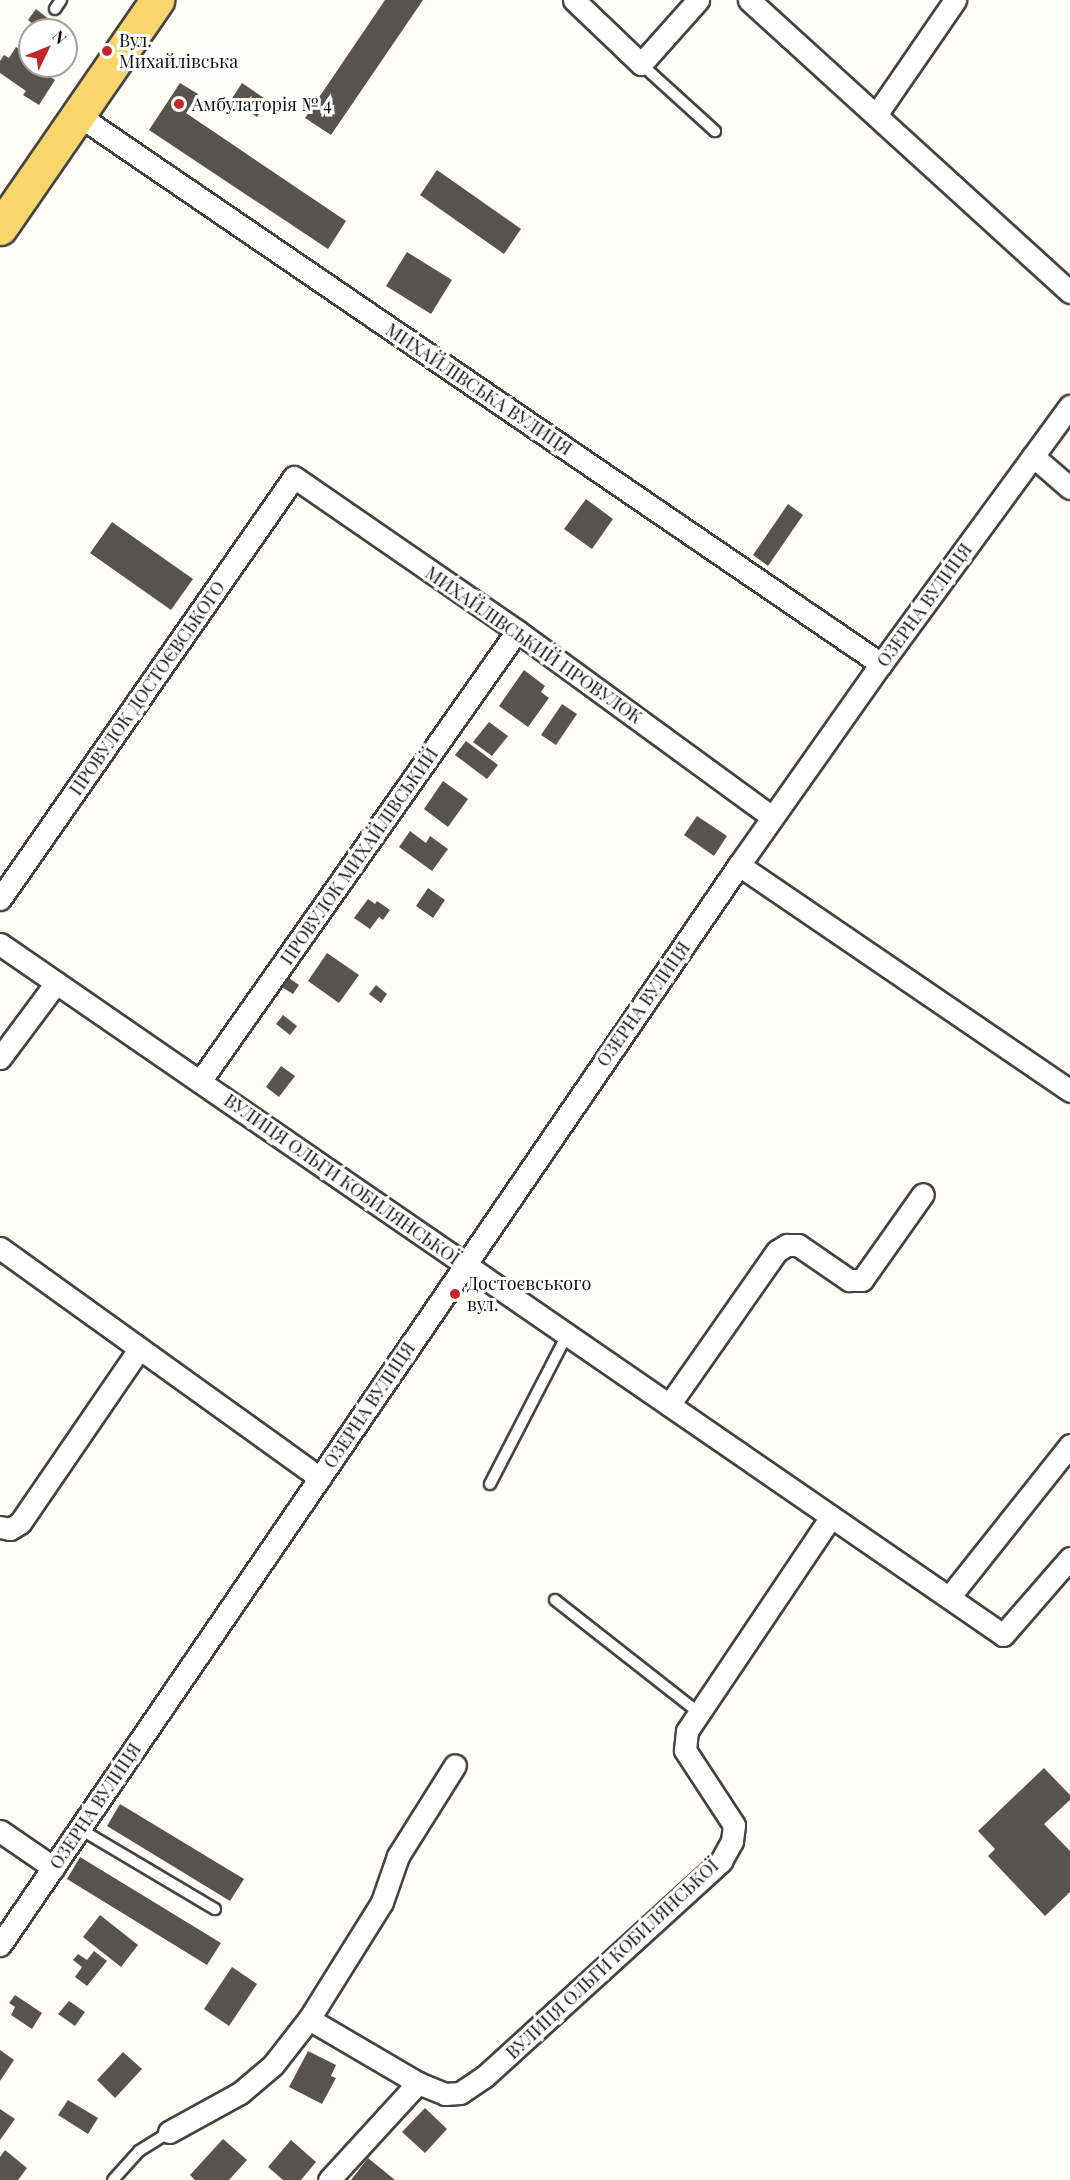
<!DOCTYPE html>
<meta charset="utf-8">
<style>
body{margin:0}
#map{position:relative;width:1070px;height:2180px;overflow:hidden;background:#fffdf5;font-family:"Playfair Display",serif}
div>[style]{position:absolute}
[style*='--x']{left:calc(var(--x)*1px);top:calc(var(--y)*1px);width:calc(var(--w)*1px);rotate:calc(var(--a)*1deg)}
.building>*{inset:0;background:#5a524d}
.roads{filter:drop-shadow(2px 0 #444) drop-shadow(-2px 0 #444) drop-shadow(0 2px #444) drop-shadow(0 -2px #444)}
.lane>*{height:10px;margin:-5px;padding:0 5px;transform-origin:5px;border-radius:5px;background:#fff}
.street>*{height:21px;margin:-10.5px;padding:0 10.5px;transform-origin:10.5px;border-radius:10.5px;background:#fff}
.primary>*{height:33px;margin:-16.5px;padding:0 16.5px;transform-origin:16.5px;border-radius:16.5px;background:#f9d66b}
.dots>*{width:16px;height:16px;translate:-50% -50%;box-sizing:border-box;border:3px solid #fff;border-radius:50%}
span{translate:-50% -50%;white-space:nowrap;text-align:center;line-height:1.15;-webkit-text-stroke:6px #fff;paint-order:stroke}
.poi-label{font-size:18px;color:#111}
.left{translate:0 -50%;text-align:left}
.street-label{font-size:18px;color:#111}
.north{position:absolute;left:18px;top:18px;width:60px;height:60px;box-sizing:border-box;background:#fff;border:2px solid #a0a0a0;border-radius:50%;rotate:47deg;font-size:16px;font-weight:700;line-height:24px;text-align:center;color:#111}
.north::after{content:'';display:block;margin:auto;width:21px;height:27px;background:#c4262e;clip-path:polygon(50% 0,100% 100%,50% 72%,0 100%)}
</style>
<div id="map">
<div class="building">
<i style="clip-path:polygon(385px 0,423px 0,331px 135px,305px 118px)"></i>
<i style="clip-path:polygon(36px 9px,59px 27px,57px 30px,40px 30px,28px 20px)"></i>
<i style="clip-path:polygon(66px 34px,77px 42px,70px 51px,66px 48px)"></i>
<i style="clip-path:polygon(16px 47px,29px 55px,26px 60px,30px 66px,35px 66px,55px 80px,39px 105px,23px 95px,26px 91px,0 73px,0 61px,4px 55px,9px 58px)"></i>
<i style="clip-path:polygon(180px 83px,198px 94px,186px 113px,346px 221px,328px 249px,149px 130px)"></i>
<i style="clip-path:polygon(242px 83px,267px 100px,257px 117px,231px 100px)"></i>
<i style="clip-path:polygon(437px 170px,521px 229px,504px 254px,420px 195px)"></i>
<i style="clip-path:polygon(407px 252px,452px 280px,431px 314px,386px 286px)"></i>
<i style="clip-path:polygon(586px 499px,613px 519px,592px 549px,564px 529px)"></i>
<i style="clip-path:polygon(788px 504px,803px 515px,768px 566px,753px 555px)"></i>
<i style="clip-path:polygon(112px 522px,193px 579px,171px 610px,90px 553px)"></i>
<i style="clip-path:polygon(524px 670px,545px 686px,541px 692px,549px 698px,528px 727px,499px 706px)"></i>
<i style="clip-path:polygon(562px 704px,577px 714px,556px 745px,541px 735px)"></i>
<i style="clip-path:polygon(489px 722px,508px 736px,492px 756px,473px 742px)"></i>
<i style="clip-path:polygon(466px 741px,498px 765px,487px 779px,455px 755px)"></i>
<i style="clip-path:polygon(443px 781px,468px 799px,448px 827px,424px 809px)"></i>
<i style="clip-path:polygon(697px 816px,727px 836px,714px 856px,684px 835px)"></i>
<i style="clip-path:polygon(410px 831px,426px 843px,430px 836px,448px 849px,432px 871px,399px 847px)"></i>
<i style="clip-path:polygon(428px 888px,445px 900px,433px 918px,416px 906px)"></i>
<i style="clip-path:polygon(368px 899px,375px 904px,377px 901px,390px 910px,383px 920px,379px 917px,370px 929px,354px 918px)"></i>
<i style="clip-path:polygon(327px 953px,359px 975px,339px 1003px,308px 981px)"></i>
<i style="clip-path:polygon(286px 976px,299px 985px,293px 994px,280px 986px)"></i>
<i style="clip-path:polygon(376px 985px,387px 994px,381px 1003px,369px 994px)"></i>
<i style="clip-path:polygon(283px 1015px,297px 1026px,290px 1035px,276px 1024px)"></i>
<i style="clip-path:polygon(281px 1066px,295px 1076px,279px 1097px,266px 1087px)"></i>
<i style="clip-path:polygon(1044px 1768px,1070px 1795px,1070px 1800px,1044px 1824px,1070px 1851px,1070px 1892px,1045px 1916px,988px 1856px,995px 1849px,978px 1831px)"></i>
<i style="clip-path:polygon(120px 1804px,244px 1879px,230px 1901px,107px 1826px)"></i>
<i style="clip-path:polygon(80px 1857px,221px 1943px,207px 1965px,67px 1879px)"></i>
<i style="clip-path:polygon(100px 1915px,138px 1945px,121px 1967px,83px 1937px)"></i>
<i style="clip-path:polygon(94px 1951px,107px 1961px,87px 1986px,75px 1977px,82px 1967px,73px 1960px,78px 1954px,87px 1960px)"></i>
<i style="clip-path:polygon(232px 1967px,257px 1984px,229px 2026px,204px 2009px)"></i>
<i style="clip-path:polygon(15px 1995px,42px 2013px,32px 2029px,11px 2015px,15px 2007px,9px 2003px)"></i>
<i style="clip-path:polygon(69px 2001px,85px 2012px,75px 2026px,58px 2014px)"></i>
<i style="clip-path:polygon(0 2050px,14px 2060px,0 2081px)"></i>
<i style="clip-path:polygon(308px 2051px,336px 2065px,331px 2076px,336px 2078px,322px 2104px,289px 2087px)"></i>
<i style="clip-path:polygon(123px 2052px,142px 2069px,115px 2098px,97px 2080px)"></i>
<i style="clip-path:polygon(68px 2100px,98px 2118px,88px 2134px,58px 2115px)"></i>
<i style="clip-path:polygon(425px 2108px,447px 2129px,425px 2153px,402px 2132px)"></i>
<i style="clip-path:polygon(0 2109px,15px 2119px,0 2140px)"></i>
<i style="clip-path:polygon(223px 2139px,247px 2160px,229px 2180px,195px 2180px,190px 2175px)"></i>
<i style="clip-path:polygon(291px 2140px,316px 2162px,301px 2180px,283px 2180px,268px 2167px)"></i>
<i style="clip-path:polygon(5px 2150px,27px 2168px,18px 2180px,0 2180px,0 2157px)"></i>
<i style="clip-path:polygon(368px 2158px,395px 2180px,351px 2180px)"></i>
</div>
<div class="roads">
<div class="lane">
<i style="--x:55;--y:9;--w:11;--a:-56"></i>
<i style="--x:641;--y:64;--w:100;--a:42.2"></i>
<i style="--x:490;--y:1484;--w:168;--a:-62.7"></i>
<i style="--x:555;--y:1600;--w:182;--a:38.1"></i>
<i style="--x:80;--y:1829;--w:157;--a:30.7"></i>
<i style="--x:113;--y:2180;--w:39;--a:-48"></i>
<i style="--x:139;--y:2151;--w:36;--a:-32"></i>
</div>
<div class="street">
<i style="--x:574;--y:0;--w:93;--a:43.7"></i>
<i style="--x:641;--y:64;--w:86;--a:-48.3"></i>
<i style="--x:749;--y:0;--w:434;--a:42.3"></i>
<i style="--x:78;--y:115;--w:973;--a:34.36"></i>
<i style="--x:876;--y:115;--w:140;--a:-55.5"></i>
<i style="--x:1033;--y:456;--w:49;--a:40.9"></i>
<i style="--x:739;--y:865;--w:401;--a:34.3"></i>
<i style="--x:0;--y:899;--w:514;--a:-55.14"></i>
<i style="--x:294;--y:477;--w:271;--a:34.6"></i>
<i style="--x:517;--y:631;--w:316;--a:36.1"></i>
<i style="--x:0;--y:944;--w:1218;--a:34.56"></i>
<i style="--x:1003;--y:1635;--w:102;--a:-49"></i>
<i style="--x:0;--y:1058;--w:94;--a:-53.3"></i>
<i style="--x:201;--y:1080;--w:549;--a:-54.86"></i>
<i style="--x:0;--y:1248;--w:394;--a:35.7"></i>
<i style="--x:669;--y:1405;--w:188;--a:-55"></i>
<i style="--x:777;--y:1251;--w:12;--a:-31"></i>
<i style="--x:787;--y:1245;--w:11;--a:0"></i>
<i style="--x:798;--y:1245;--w:62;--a:34.5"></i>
<i style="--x:849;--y:1280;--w:13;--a:0"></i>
<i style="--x:862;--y:1280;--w:105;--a:-54.7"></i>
<i style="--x:0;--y:1527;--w:10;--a:11"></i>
<i style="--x:10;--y:1529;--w:12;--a:-31"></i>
<i style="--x:20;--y:1523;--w:211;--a:-55.6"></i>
<i style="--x:950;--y:1596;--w:193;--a:-51.5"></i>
<i style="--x:0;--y:1831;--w:65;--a:34.4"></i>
<i style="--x:0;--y:1945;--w:1309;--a:-55.62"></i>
<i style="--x:739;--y:865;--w:246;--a:-54.8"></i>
<i style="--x:881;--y:664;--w:320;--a:-53.8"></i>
<i style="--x:309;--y:2019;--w:126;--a:30.4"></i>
<i style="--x:418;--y:2083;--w:29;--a:22"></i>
<i style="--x:445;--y:2094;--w:15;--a:-4"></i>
<i style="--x:460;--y:2093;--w:29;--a:-34"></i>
<i style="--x:484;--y:2077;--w:321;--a:-42.3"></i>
<i style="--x:721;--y:1861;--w:23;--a:-61"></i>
<i style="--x:732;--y:1841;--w:16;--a:-83"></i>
<i style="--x:734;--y:1825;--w:90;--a:-123.2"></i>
<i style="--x:685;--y:1750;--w:19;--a:-84"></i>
<i style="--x:687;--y:1731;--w:258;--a:-56.1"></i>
<i style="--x:169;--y:2132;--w:81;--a:-28.8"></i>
<i style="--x:240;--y:2093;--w:43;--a:-40.3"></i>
<i style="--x:273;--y:2065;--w:58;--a:-52"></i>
<i style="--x:309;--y:2019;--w:138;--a:-58"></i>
<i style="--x:382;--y:1902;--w:49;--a:-70.8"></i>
<i style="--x:398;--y:1856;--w:107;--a:-57.9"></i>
<i style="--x:329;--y:2180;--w:132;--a:-47.5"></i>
</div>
<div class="primary">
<i style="--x:0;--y:228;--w:277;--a:-55.4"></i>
</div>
</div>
<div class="dots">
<i style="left:107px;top:51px;background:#c4262e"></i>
<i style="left:179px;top:104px;background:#c4262e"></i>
<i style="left:455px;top:1294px;background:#c4262e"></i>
</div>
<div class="poi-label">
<span class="left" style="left:119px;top:51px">Вул.<br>Михайлівська</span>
<span class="left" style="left:192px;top:104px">Амбулаторія № 4</span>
<span class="left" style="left:467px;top:1294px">Достоєвського<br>вул.</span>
</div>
<div class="street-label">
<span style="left:479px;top:389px;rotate:34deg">МИХАЙЛІВСЬКА ВУЛИЦЯ</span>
<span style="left:924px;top:605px;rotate:-54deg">ОЗЕРНА ВУЛИЦЯ</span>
<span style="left:534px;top:645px;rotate:35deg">МИХАЙЛІВСЬКИЙ ПРОВУЛОК</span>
<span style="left:147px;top:688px;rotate:-55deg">ПРОВУЛОК ДОСТОЄВСЬКОГО</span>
<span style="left:359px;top:856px;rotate:-55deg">ПРОВУЛОК МИХАЙЛІВСЬКИЙ</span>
<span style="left:643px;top:1004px;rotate:-55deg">ОЗЕРНА ВУЛИЦЯ</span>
<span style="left:342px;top:1179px;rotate:35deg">ВУЛИЦЯ ОЛЬГИ КОБИЛЯНСЬКОЇ</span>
<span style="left:369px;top:1405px;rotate:-56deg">ОЗЕРНА ВУЛИЦЯ</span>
<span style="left:95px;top:1806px;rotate:-56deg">ОЗЕРНА ВУЛИЦЯ</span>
<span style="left:612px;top:1959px;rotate:-43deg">ВУЛИЦЯ ОЛЬГИ КОБИЛЯНСЬКОЇ</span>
</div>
<div class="north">N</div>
</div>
